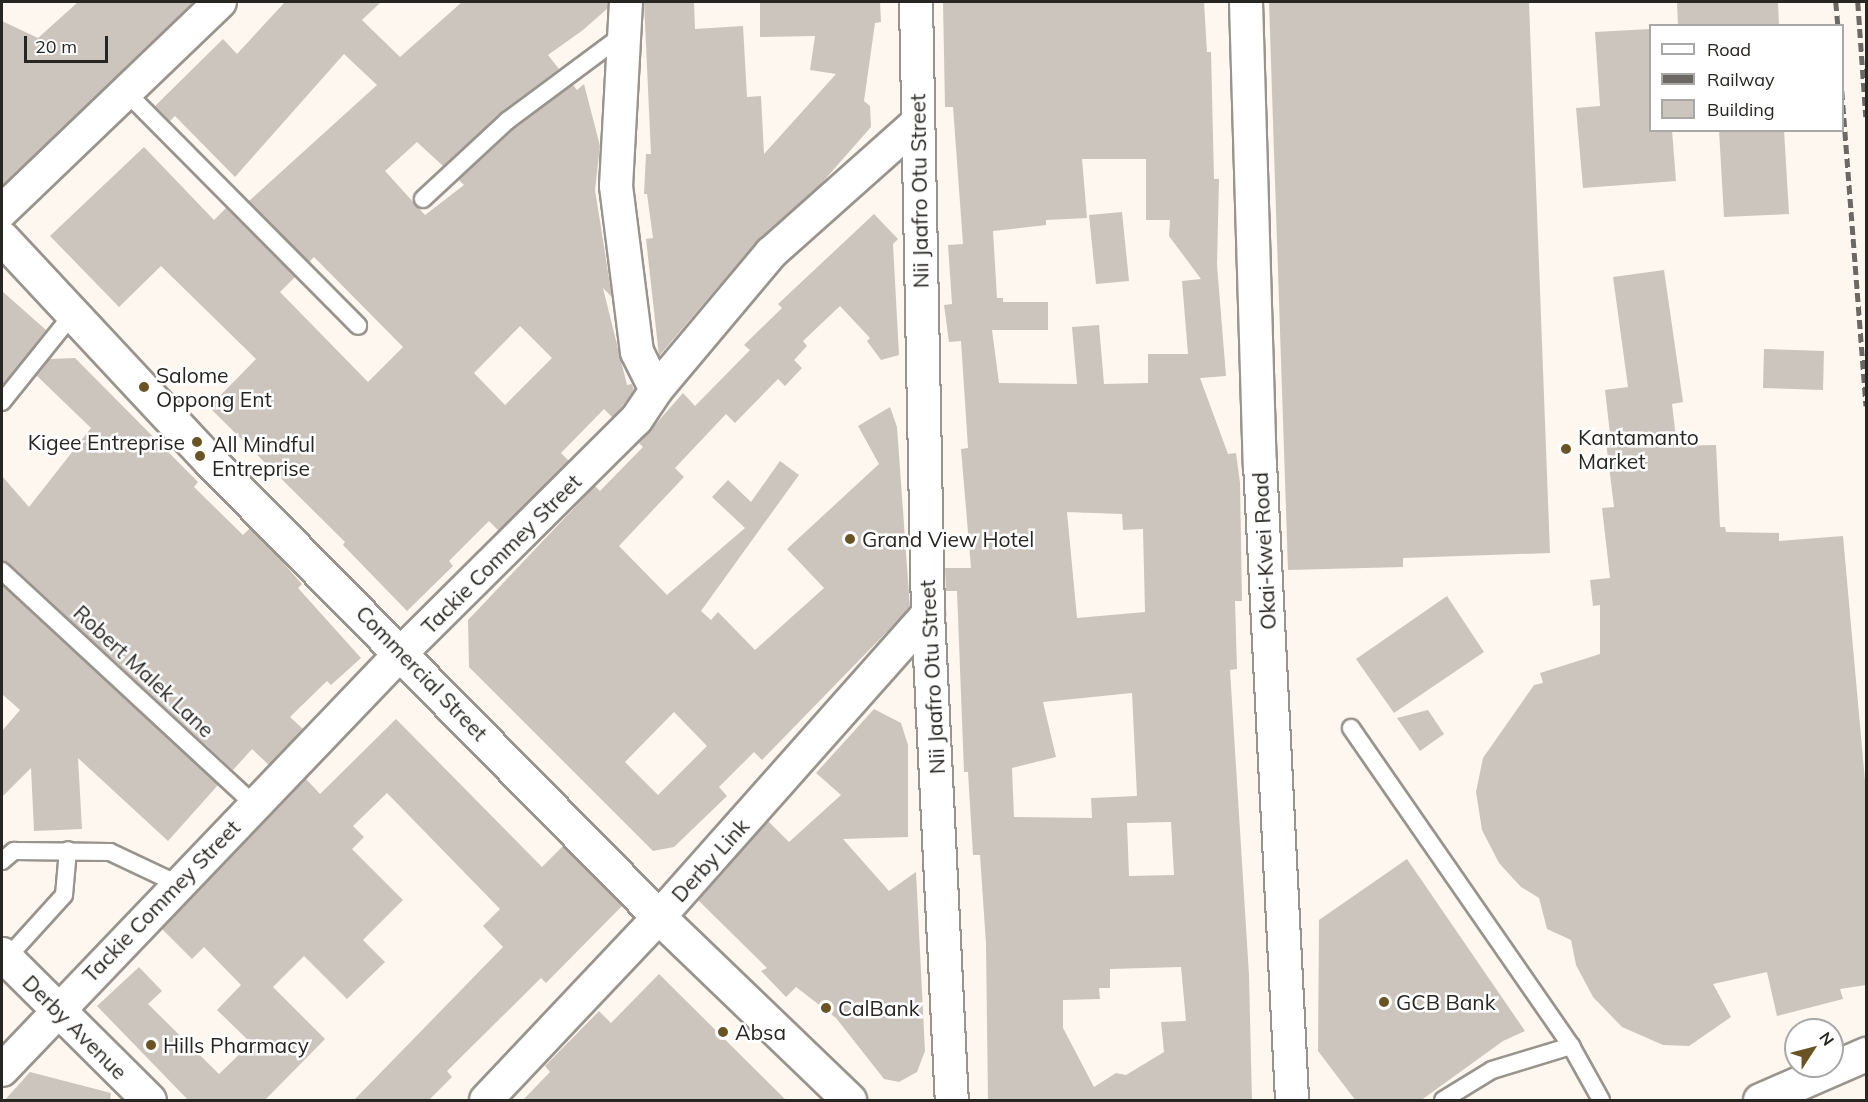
<!DOCTYPE html>
<style>
body{margin:0}
#map{position:relative;width:1868px;height:1102px;overflow:hidden;background:#fdf7ef;font-family:Mulish,sans-serif}
div>[style]{position:absolute}
[style*='--x']{left:calc(var(--x)*1px);top:calc(var(--y)*1px);width:calc(var(--w)*1px);rotate:calc(var(--a)*1deg)}
.building>*{inset:0;background:#ccc5be}
.roads{filter:drop-shadow(2px 0 #99948d) drop-shadow(-2px 0 #99948d) drop-shadow(0 2px #99948d) drop-shadow(0 -2px #99948d)}
.lane>*{height:16px;margin:-8px;padding:0 8px;transform-origin:8px;border-radius:8px;background:#fff}
.street>*{height:32px;margin:-16px;padding:0 16px;transform-origin:16px;border-radius:16px;background:#fff}
.secondary>*{height:33px;margin:-16.5px;padding:0 16.5px;transform-origin:16.5px;border-radius:16.5px;background:#fff}
.rail>*{height:4.5px;margin-top:-2.25px;transform-origin:0;background:repeating-linear-gradient(90deg,#6c6964 0 9px,transparent 0 13.5px)}
.dots>*{width:16px;height:16px;translate:-50% -50%;box-sizing:border-box;border:3px solid #fff;border-radius:50%}
span{translate:-50% -50%;white-space:nowrap;text-align:center;line-height:1.15;-webkit-text-stroke:5px #fff;paint-order:stroke}
.street-label{font-size:21px;color:#282623}
.poi-label{font-size:21px;color:#282623}
.left{translate:0 -50%;text-align:left}
.right{translate:-100% -50%;text-align:right}
.frame{position:absolute;inset:0;border:3px solid #282623;pointer-events:none}
.legend{position:absolute;left:1649px;top:24px;width:195px;height:108px;box-sizing:border-box;background:#fff;border:2px solid #a9a8a7;margin:0;padding:8px 10px;list-style:none;font-size:18px;color:#282623}
.legend li{display:flex;align-items:center;gap:12px;height:30px}
.legend b{width:30px;border:2px solid #a9a8a7}
.north{position:absolute;left:1784px;top:1018px;width:60px;height:60px;box-sizing:border-box;background:#fff;border:2px solid #a9a8a7;border-radius:50%;rotate:54deg;font-size:16px;font-weight:700;line-height:24px;text-align:center;color:#282623}
.north::after{content:'';display:block;margin:auto;width:21px;height:27px;background:#6b5424;clip-path:polygon(50% 0,100% 100%,50% 72%,0 100%)}
.scale{position:absolute;left:24px;top:36px;width:84px;height:27px;box-sizing:border-box;border:3px solid #282623;border-top:0;padding-left:8px;font-size:18px;line-height:21px;white-space:nowrap;color:#282623;-webkit-text-stroke:4px #fff;paint-order:stroke}
</style>
<div id="map">
<div class="building">
<i style="clip-path:polygon(78px 2px,195px 2px,2px 187px,2px 21px,38px 38px)"></i>
<i style="clip-path:polygon(evenodd,285px 2px,381px 2px,362px 20px,400px 57px,462px 2px,608px 2px,608px 8px,583px 30px,548px 55px,559px 69px,500px 113px,443px 166px,417px 142px,385px 171px,425px 215px,464px 185px,459px 180px,514px 129px,573px 85px,577px 90px,584px 84px,600px 146px,595px 190px,612px 297px,603px 288px,627px 385px,632px 384px,634px 391px,613px 418px,604px 409px,561px 453px,569px 461px,499px 531px,489px 521px,449px 561px,453px 566px,407px 611px,343px 545px,345px 542px,209px 407px,256px 359px,161px 266px,119px 307px,50px 236px,144px 147px,214px 220px,226px 208px,295px 277px,280px 292px,368px 382px,403px 347px,314px 257px,309px 262px,249px 201px,377px 85px,344px 54px,235px 177px,175px 116px,170px 121px,155px 106px,223px 39px,237px 54px,285px 2px,520px 326px,552px 358px,505px 405px,474px 373px,520px 326px)"></i>
<i style="clip-path:polygon(644px 2px,694px 2px,695px 29px,743px 26px,747px 97px,761px 96px,764px 154px,836px 74px,810px 70px,815px 36px,760px 37px,760px 2px,880px 2px,881px 22px,875px 23px,864px 101px,870px 106px,871px 127px,820px 185px,757px 241px,659px 356px,646px 239px,653px 238px,647px 194px,644px 194px,646px 154px,651px 154px)"></i>
<i style="clip-path:polygon(evenodd,943px 2px,1204px 2px,1207px 52px,1211px 52px,1214px 179px,1219px 179px,1217px 265px,1226px 376px,1200px 378px,1228px 454px,1236px 453px,1240px 483px,1242px 601px,1235px 601px,1237px 669px,1230px 670px,1249px 975px,1252px 1101px,988px 1101px,986px 944px,980px 855px,973px 855px,968px 772px,964px 772px,957px 591px,946px 591px,945px 568px,971px 568px,961px 449px,968px 448px,961px 341px,949px 342px,944px 305px,952px 304px,948px 245px,963px 244px,953px 107px,945px 107px,943px 2px,1082px 159px,1146px 159px,1146px 220px,1170px 220px,1169px 236px,1201px 279px,1182px 281px,1188px 354px,1148px 354px,1148px 383px,1104px 384px,1099px 325px,1072px 327px,1077px 384px,999px 383px,992px 330px,1048px 330px,1048px 302px,1003px 302px,1003px 298px,997px 298px,993px 231px,1046px 225px,1046px 220px,1087px 218px,1082px 159px,943px 2px,1067px 512px,1122px 514px,1123px 530px,1143px 529px,1145px 612px,1077px 618px,1067px 512px,943px 2px,1132px 693px,1137px 796px,1091px 798px,1092px 818px,1014px 817px,1012px 768px,1056px 757px,1043px 702px,1132px 693px,943px 2px,1171px 822px,1174px 875px,1129px 876px,1127px 823px,1171px 822px,943px 2px,1181px 967px,1186px 1021px,1161px 1022px,1164px 1052px,1126px 1075px,1116px 1073px,1094px 1087px,1063px 1028px,1063px 1000px,1100px 999px,1099px 988px,1110px 988px,1110px 969px,1181px 967px)"></i>
<i style="clip-path:polygon(1269px 2px,1529px 2px,1550px 553px,1403px 558px,1403px 567px,1288px 570px)"></i>
<i style="clip-path:polygon(1677px 2px,1778px 2px,1779px 26px,1678px 26px)"></i>
<i style="clip-path:polygon(1650px 29px,1650px 130px,1672px 130px,1676px 181px,1583px 188px,1576px 108px,1600px 106px,1595px 32px)"></i>
<i style="clip-path:polygon(1719px 130px,1784px 130px,1789px 214px,1724px 217px)"></i>
<i style="clip-path:polygon(1122px 212px,1129px 281px,1096px 284px,1089px 215px)"></i>
<i style="clip-path:polygon(evenodd,874px 214px,898px 239px,893px 244px,899px 355px,881px 360px,867px 341px,870px 338px,840px 306px,803px 341px,807px 346px,794px 360px,802px 368px,785px 386px,778px 379px,735px 423px,726px 414px,675px 468px,684px 477px,619px 546px,667px 595px,745px 528px,712px 497px,728px 480px,751px 502px,780px 461px,799px 475px,701px 611px,711px 620px,718px 612px,755px 650px,824px 588px,787px 549px,879px 464px,858px 426px,890px 407px,897px 427px,910px 608px,762px 760px,754px 752px,719px 787px,727px 796px,674px 847px,653px 851px,469px 667px,468px 620px,595px 486px,600px 491px,643px 447px,639px 443px,683px 393px,695px 406px,750px 350px,744px 345px,782px 308px,778px 304px,874px 214px,674px 712px,707px 746px,658px 795px,625px 762px,674px 712px)"></i>
<i style="clip-path:polygon(1664px 270px,1683px 402px,1672px 404px,1677px 446px,1716px 445px,1720px 527px,1725px 527px,1726px 532px,1779px 533px,1779px 541px,1843px 536px,1866px 792px,1866px 985px,1840px 989px,1843px 999px,1777px 1016px,1767px 972px,1713px 984px,1731px 1017px,1689px 1046px,1663px 1045px,1622px 1027px,1593px 997px,1576px 965px,1571px 940px,1547px 929px,1539px 898px,1521px 887px,1499px 863px,1482px 830px,1476px 792px,1483px 758px,1534px 685px,1543px 683px,1540px 673px,1600px 654px,1600px 605px,1593px 606px,1590px 580px,1610px 578px,1602px 508px,1614px 507px,1605px 434px,1610px 434px,1605px 390px,1628px 387px,1613px 277px)"></i>
<i style="clip-path:polygon(2px 291px,46px 330px,2px 386px)"></i>
<i style="clip-path:polygon(1764px 349px,1824px 351px,1823px 390px,1763px 388px)"></i>
<i style="clip-path:polygon(75px 358px,198px 482px,194px 487px,243px 535px,250px 528px,279px 558px,302px 584px,298px 588px,361px 658px,331px 685px,327px 681px,290px 717px,303px 729px,269px 765px,252px 749px,233px 770px,9px 563px,2px 561px,2px 476px,29px 507px,91px 428px,37px 376px,50px 359px)"></i>
<i style="clip-path:polygon(2px 585px,218px 785px,168px 841px,78px 758px,82px 829px,34px 831px,31px 768px,2px 797px,2px 731px,20px 710px,2px 694px)"></i>
<i style="clip-path:polygon(1447px 596px,1484px 652px,1394px 713px,1356px 659px)"></i>
<i style="clip-path:polygon(874px 709px,901px 723px,908px 745px,908px 837px,843px 839px,889px 891px,916px 872px,925px 1051px,917px 1072px,899px 1082px,884px 1079px,836px 1018px,796px 987px,786px 997px,761px 971px,767px 968px,698px 900px,768px 821px,789px 842px,841px 795px,816px 773px)"></i>
<i style="clip-path:polygon(1428px 710px,1444px 734px,1420px 751px,1397px 718px)"></i>
<i style="clip-path:polygon(396px 719px,542px 867px,563px 846px,622px 906px,546px 983px,541px 978px,447px 1071px,452px 1077px,428px 1101px,353px 1101px,503px 947px,483px 926px,500px 909px,387px 793px,353px 826px,364px 837px,352px 849px,403px 900px,363px 940px,385px 962px,347px 999px,304px 956px,273px 987px,325px 1039px,264px 1101px,189px 1101px,97px 1006px,139px 967px,162px 991px,148px 1004px,219px 1074px,251px 1043px,217px 1010px,241px 985px,204px 947px,192px 959px,162px 929px,306px 779px,320px 794px)"></i>
<i style="clip-path:polygon(1407px 859px,1525px 1031px,1503px 1041px,1420px 1101px,1356px 1101px,1318px 1051px,1319px 920px)"></i>
<i style="clip-path:polygon(659px 974px,787px 1101px,522px 1101px,550px 1072px,545px 1066px,599px 1011px,611px 1023px)"></i>
<i style="clip-path:polygon(30px 1072px,111px 1093px,110px 1101px,4px 1101px)"></i>
</div>
<div class="roads">
<div class="lane">
<i style="--x:127;--y:93;--w:328;--a:45.2"></i>
<i style="--x:423;--y:199;--w:115;--a:-42.9"></i>
<i style="--x:507;--y:121;--w:146;--a:-36.6"></i>
<i style="--x:2;--y:402;--w:112;--a:-51.2"></i>
<i style="--x:2;--y:571;--w:345;--a:42.8"></i>
<i style="--x:1351;--y:728;--w:387;--a:55.3"></i>
<i style="--x:1571;--y:1046;--w:62;--a:60.9"></i>
<i style="--x:2;--y:861;--w:16;--a:-40"></i>
<i style="--x:14;--y:851;--w:96;--a:0.6"></i>
<i style="--x:110;--y:852;--w:75;--a:25.2"></i>
<i style="--x:6;--y:959;--w:86;--a:-47.8"></i>
<i style="--x:64;--y:895;--w:45;--a:-84.9"></i>
<i style="--x:1443;--y:1100;--w:57;--a:-31.5"></i>
<i style="--x:1492;--y:1070;--w:83;--a:-16.9"></i>
</div>
<div class="street">
<i style="--x:626;--y:2;--w:184;--a:93.1"></i>
<i style="--x:616;--y:186;--w:167;--a:82.8"></i>
<i style="--x:637;--y:352;--w:42;--a:63.4"></i>
<i style="--x:916;--y:2;--w:612;--a:88.88"></i>
<i style="--x:928;--y:614;--w:487;--a:87.2"></i>
<i style="--x:1246;--y:2;--w:461;--a:88.3"></i>
<i style="--x:1260;--y:463;--w:638;--a:87.12"></i>
<i style="--x:2;--y:211;--w:302;--a:-43.8"></i>
<i style="--x:2;--y:1070;--w:579;--a:-46.26"></i>
<i style="--x:402;--y:652;--w:330;--a:-44.8"></i>
<i style="--x:636;--y:420;--w:36;--a:-56"></i>
<i style="--x:656;--y:390;--w:179;--a:-50"></i>
<i style="--x:771;--y:253;--w:195;--a:-41.7"></i>
<i style="--x:486;--y:1100;--w:252;--a:-46.6"></i>
<i style="--x:659;--y:917;--w:405;--a:-48.4"></i>
</div>
<div class="secondary">
<i style="--x:2;--y:238;--w:306;--a:47"></i>
<i style="--x:211;--y:462;--w:639;--a:45.44"></i>
<i style="--x:659;--y:917;--w:264;--a:43.9"></i>
<i style="--x:2;--y:954;--w:207;--a:44.8"></i>
<i style="--x:1760;--y:1100;--w:116;--a:-23.5"></i>
</div>
</div>
<div class="rail">
<i style="--x:1836;--y:2;--w:24;--a:85"></i>
<i style="--x:1858;--y:2;--w:115;--a:86"></i>
<i style="--x:1842;--y:91;--w:316;--a:85.6"></i>
</div>
<div class="dots">
<i style="left:144px;top:387px;background:#6b5424"></i>
<i style="left:197px;top:442px;background:#6b5424"></i>
<i style="left:1566px;top:449px;background:#6b5424"></i>
<i style="left:200px;top:456px;background:#6b5424"></i>
<i style="left:850px;top:539px;background:#6b5424"></i>
<i style="left:1384px;top:1002px;background:#6b5424"></i>
<i style="left:826px;top:1008px;background:#6b5424"></i>
<i style="left:723px;top:1032px;background:#6b5424"></i>
<i style="left:151px;top:1045px;background:#6b5424"></i>
</div>
<div class="street-label">
<span style="left:919px;top:191px;rotate:-91deg">Nii Jaafro Otu Street</span>
<span style="left:1264px;top:551px;rotate:-93deg">Okai-Kwei Road</span>
<span style="left:501px;top:554px;rotate:-45deg">Tackie Commey Street</span>
<span style="left:144px;top:671px;rotate:43deg">Robert Malek Lane</span>
<span style="left:422px;top:673px;rotate:46deg">Commercial Street</span>
<span style="left:932px;top:677px;rotate:-93deg">Nii Jaafro Otu Street</span>
<span style="left:710px;top:860px;rotate:-48deg">Derby Link</span>
<span style="left:161px;top:901px;rotate:-46deg">Tackie Commey Street</span>
<span style="left:75px;top:1027px;rotate:45deg">Derby Avenue</span>
</div>
<div class="poi-label">
<span class="left" style="left:156px;top:387px">Salome<br>Oppong Ent</span>
<span class="left" style="left:1578px;top:449px">Kantamanto<br>Market</span>
<span class="right" style="left:185px;top:442px">Kigee Entreprise</span>
<span class="left" style="left:212px;top:456px">All Mindful<br>Entreprise</span>
<span class="left" style="left:862px;top:539px">Grand View Hotel</span>
<span class="left" style="left:1396px;top:1002px">GCB Bank</span>
<span class="left" style="left:838px;top:1008px">CalBank</span>
<span class="left" style="left:735px;top:1032px">Absa</span>
<span class="left" style="left:163px;top:1045px">Hills Pharmacy</span>
</div>
<div class="frame"></div>
<ul class="legend">
<li><b style="height:8px;background:#fff"></b>Road</li>
<li><b style="height:8px;background:#6c6964"></b>Railway</li>
<li><b style="height:16px;background:#ccc5be"></b>Building</li>
</ul>
<div class="north">N</div>
<div class="scale">20 m</div>
</div>
